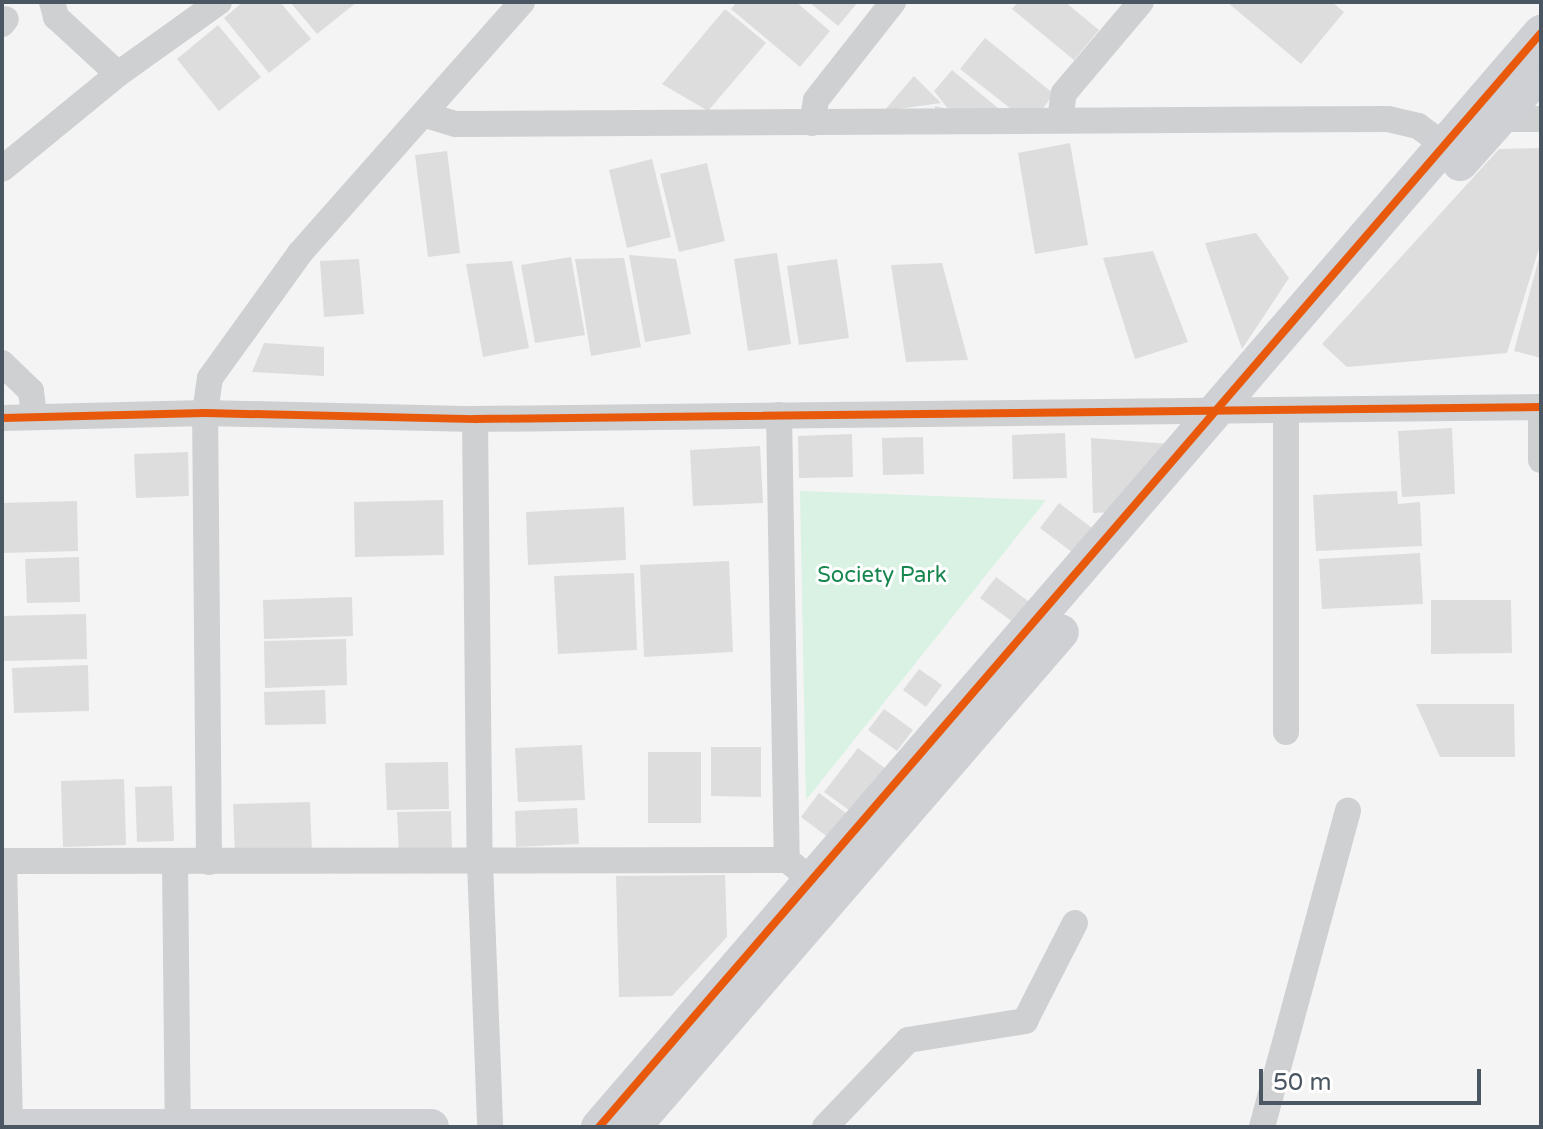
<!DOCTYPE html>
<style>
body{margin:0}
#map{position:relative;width:1543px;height:1129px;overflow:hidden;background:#f4f4f4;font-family:"Varela Round",sans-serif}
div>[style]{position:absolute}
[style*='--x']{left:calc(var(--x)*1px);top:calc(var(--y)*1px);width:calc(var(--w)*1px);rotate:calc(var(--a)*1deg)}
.green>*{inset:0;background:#d9f2e3}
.building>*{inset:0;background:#ddddde}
.street>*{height:26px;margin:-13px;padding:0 13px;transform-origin:13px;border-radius:13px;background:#ced0d2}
.secondary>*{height:36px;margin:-18px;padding:0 18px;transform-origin:18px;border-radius:18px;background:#ced0d4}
.cycleway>*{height:8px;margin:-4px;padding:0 4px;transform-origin:4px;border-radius:4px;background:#e8590c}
span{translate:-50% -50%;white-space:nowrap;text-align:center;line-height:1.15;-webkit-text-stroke:6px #fff;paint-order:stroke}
.park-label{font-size:22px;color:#17864f}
.frame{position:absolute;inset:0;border:4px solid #4a5661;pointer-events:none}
.scale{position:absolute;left:1259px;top:1069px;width:222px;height:36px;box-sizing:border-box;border:4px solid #4a5661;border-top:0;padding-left:10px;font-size:24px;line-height:28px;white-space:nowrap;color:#4a5661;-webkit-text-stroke:6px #fff;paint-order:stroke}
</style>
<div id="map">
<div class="green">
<i style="clip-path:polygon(800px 491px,1046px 500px,806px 800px)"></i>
</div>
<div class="building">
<i style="clip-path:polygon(243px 2px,280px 2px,311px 39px,269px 73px,224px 18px)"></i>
<i style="clip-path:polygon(290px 2px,357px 2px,317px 34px)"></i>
<i style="clip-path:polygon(737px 2px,796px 2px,830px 31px,800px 67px,731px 9px)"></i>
<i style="clip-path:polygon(809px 2px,858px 2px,838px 26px)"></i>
<i style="clip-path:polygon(1018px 2px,1065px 2px,1099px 30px,1074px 60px,1012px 9px)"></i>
<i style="clip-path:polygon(1227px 2px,1332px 2px,1344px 12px,1301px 64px)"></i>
<i style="clip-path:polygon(725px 9px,766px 43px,708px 111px,662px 84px)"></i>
<i style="clip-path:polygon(218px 25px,261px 77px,219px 111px,177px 59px)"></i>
<i style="clip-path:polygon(985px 38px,1054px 94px,1036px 117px,1010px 108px,960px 69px)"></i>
<i style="clip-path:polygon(952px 70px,1004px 113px,936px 118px,935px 106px,948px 109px,934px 91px)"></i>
<i style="clip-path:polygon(914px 76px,941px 103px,884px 111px)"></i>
<i style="clip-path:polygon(1070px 143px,1088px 245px,1035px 254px,1018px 153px)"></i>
<i style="clip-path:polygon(1541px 148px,1541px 242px,1507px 353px,1347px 367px,1322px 344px,1499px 149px)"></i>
<i style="clip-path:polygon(447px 151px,460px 253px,428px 257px,415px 155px)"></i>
<i style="clip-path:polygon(652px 159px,671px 237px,627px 248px,609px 170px)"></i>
<i style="clip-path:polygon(707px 163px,725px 241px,679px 252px,660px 174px)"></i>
<i style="clip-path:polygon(1256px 233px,1289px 278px,1242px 349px,1205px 243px)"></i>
<i style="clip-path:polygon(1153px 251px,1188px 342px,1135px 359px,1103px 258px)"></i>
<i style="clip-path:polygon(777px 253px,791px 344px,748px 351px,734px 259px)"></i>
<i style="clip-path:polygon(1540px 254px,1541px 254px,1541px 358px,1514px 351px)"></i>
<i style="clip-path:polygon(629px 255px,676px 259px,691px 334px,645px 342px)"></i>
<i style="clip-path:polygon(571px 257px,585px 335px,535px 343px,521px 265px)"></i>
<i style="clip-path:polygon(624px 258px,641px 347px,591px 356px,575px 259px)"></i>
<i style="clip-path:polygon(359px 259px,364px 314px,324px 317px,320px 261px)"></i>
<i style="clip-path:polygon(837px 259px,849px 338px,799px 345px,787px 266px)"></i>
<i style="clip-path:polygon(512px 261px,529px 348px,483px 357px,466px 264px)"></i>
<i style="clip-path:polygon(942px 263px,968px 360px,906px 362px,891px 265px)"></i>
<i style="clip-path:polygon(264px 343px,324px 347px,324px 376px,252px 372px)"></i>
<i style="clip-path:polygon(1452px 428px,1455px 494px,1402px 497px,1398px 431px)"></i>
<i style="clip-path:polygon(1065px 433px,1067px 478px,1013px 479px,1012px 435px)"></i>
<i style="clip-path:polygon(852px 434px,853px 477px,799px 478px,798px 436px)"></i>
<i style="clip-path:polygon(923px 437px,924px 474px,883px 475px,882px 438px)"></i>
<i style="clip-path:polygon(1091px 438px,1170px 444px,1116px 512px,1093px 513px)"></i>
<i style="clip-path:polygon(760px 446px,763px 503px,693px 506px,690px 450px)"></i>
<i style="clip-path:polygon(188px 452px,189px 496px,136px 498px,134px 454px)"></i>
<i style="clip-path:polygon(1397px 491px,1398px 504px,1420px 502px,1422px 546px,1316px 551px,1313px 495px)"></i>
<i style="clip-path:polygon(443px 500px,444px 555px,355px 557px,354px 502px)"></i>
<i style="clip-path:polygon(77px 501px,78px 551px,2px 553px,2px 503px)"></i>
<i style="clip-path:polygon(1059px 503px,1100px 534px,1081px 559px,1040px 528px)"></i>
<i style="clip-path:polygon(624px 507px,626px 560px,528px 565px,526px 512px)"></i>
<i style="clip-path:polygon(1420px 553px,1423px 604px,1322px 609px,1319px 559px)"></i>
<i style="clip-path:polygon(79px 557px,80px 602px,27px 603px,25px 559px)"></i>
<i style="clip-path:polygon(729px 561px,733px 652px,644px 657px,640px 565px)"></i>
<i style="clip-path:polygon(634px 573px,637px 650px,558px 654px,554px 576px)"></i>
<i style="clip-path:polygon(996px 577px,1032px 604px,1017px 625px,980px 598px)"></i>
<i style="clip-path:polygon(352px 597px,353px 636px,264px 639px,263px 600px)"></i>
<i style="clip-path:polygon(1431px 600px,1511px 600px,1512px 653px,1431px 654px)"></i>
<i style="clip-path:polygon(86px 614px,87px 659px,2px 661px,2px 616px)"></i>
<i style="clip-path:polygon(346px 639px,347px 685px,265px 688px,264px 641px)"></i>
<i style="clip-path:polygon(88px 665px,89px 711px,14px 713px,12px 668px)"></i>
<i style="clip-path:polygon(919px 669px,942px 685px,926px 707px,903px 690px)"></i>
<i style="clip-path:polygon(325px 690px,326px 724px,265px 725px,264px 692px)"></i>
<i style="clip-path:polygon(1416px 704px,1514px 704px,1515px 757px,1440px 757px)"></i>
<i style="clip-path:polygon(884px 709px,913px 730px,897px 751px,868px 730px)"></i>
<i style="clip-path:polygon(582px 745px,585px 800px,518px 802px,515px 748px)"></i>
<i style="clip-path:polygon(711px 747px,761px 747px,761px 797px,711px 796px)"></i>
<i style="clip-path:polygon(858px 748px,886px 769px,853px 813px,824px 792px)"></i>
<i style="clip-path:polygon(648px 752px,701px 752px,701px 823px,648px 823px)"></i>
<i style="clip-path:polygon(448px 762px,449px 809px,387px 810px,385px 763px)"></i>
<i style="clip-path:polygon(124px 779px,126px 845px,63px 847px,61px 781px)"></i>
<i style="clip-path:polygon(172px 786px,174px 841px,137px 842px,135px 787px)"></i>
<i style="clip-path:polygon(819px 793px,847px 814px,829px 838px,801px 817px)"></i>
<i style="clip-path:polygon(310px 802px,312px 853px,235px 855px,233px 804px)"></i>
<i style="clip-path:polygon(577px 808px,579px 844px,516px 847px,515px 811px)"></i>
<i style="clip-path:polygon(451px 811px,452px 853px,399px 854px,397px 812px)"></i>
<i style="clip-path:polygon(725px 875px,727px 937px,672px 996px,619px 997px,616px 876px)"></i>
</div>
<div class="street">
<i style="--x:52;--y:2;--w:16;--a:75"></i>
<i style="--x:56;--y:17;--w:84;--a:42.6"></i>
<i style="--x:2;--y:24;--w:6;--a:-51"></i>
<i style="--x:1492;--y:112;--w:11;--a:38"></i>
<i style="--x:1501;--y:119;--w:40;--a:0"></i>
<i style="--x:426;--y:115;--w:31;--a:17"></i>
<i style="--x:456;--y:124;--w:932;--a:-0.31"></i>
<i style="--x:1388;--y:119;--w:31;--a:13"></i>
<i style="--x:1418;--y:126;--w:49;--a:35.9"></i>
<i style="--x:1060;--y:120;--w:27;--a:-82"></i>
<i style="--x:1064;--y:93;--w:119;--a:-49.8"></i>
<i style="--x:812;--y:123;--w:23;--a:-80"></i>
<i style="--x:816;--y:100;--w:125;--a:-51.8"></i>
<i style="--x:2;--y:169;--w:150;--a:-39.3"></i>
<i style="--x:118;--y:74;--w:124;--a:-35.5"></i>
<i style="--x:2;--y:363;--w:40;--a:44"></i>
<i style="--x:31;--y:391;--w:25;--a:83"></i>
<i style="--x:1541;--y:407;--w:53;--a:90"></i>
<i style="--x:1286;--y:413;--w:319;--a:90"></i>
<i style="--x:779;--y:415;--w:445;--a:89"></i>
<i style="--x:2;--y:418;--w:203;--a:-1.4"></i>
<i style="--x:205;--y:413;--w:270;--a:1.3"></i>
<i style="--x:475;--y:419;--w:1066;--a:-0.64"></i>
<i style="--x:475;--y:419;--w:443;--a:89.4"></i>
<i style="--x:480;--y:862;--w:265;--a:87.8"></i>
<i style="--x:2;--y:861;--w:785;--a:-0.07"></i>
<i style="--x:787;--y:860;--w:33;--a:39"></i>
<i style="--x:4;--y:861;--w:266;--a:88.7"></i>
<i style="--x:175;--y:861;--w:265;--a:89.4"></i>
<i style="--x:209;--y:862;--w:449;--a:-90.5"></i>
<i style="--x:205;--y:413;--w:35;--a:-82"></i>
<i style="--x:210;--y:378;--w:154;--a:-54.2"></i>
<i style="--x:300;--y:253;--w:335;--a:-48.5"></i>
<i style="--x:825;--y:1127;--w:120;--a:-46.3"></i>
<i style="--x:908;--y:1040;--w:119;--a:-9.2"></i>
<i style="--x:1025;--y:1021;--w:110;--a:-63"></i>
<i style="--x:1262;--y:1127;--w:328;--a:-74.8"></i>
</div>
<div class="secondary">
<i style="--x:1460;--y:163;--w:122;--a:-48.3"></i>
<i style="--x:24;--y:1127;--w:407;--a:0"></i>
<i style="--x:599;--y:1127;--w:1444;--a:-49.27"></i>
<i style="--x:633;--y:1127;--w:654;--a:-49.15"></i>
</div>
<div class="cycleway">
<i style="--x:2;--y:418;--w:203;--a:-1.4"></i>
<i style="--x:205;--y:413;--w:270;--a:1.3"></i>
<i style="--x:475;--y:419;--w:1066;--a:-0.64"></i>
<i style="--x:599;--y:1127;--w:1444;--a:-49.27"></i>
</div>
<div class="park-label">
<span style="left:882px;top:576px">Society Park</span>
</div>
<div class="frame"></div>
<div class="scale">50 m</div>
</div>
